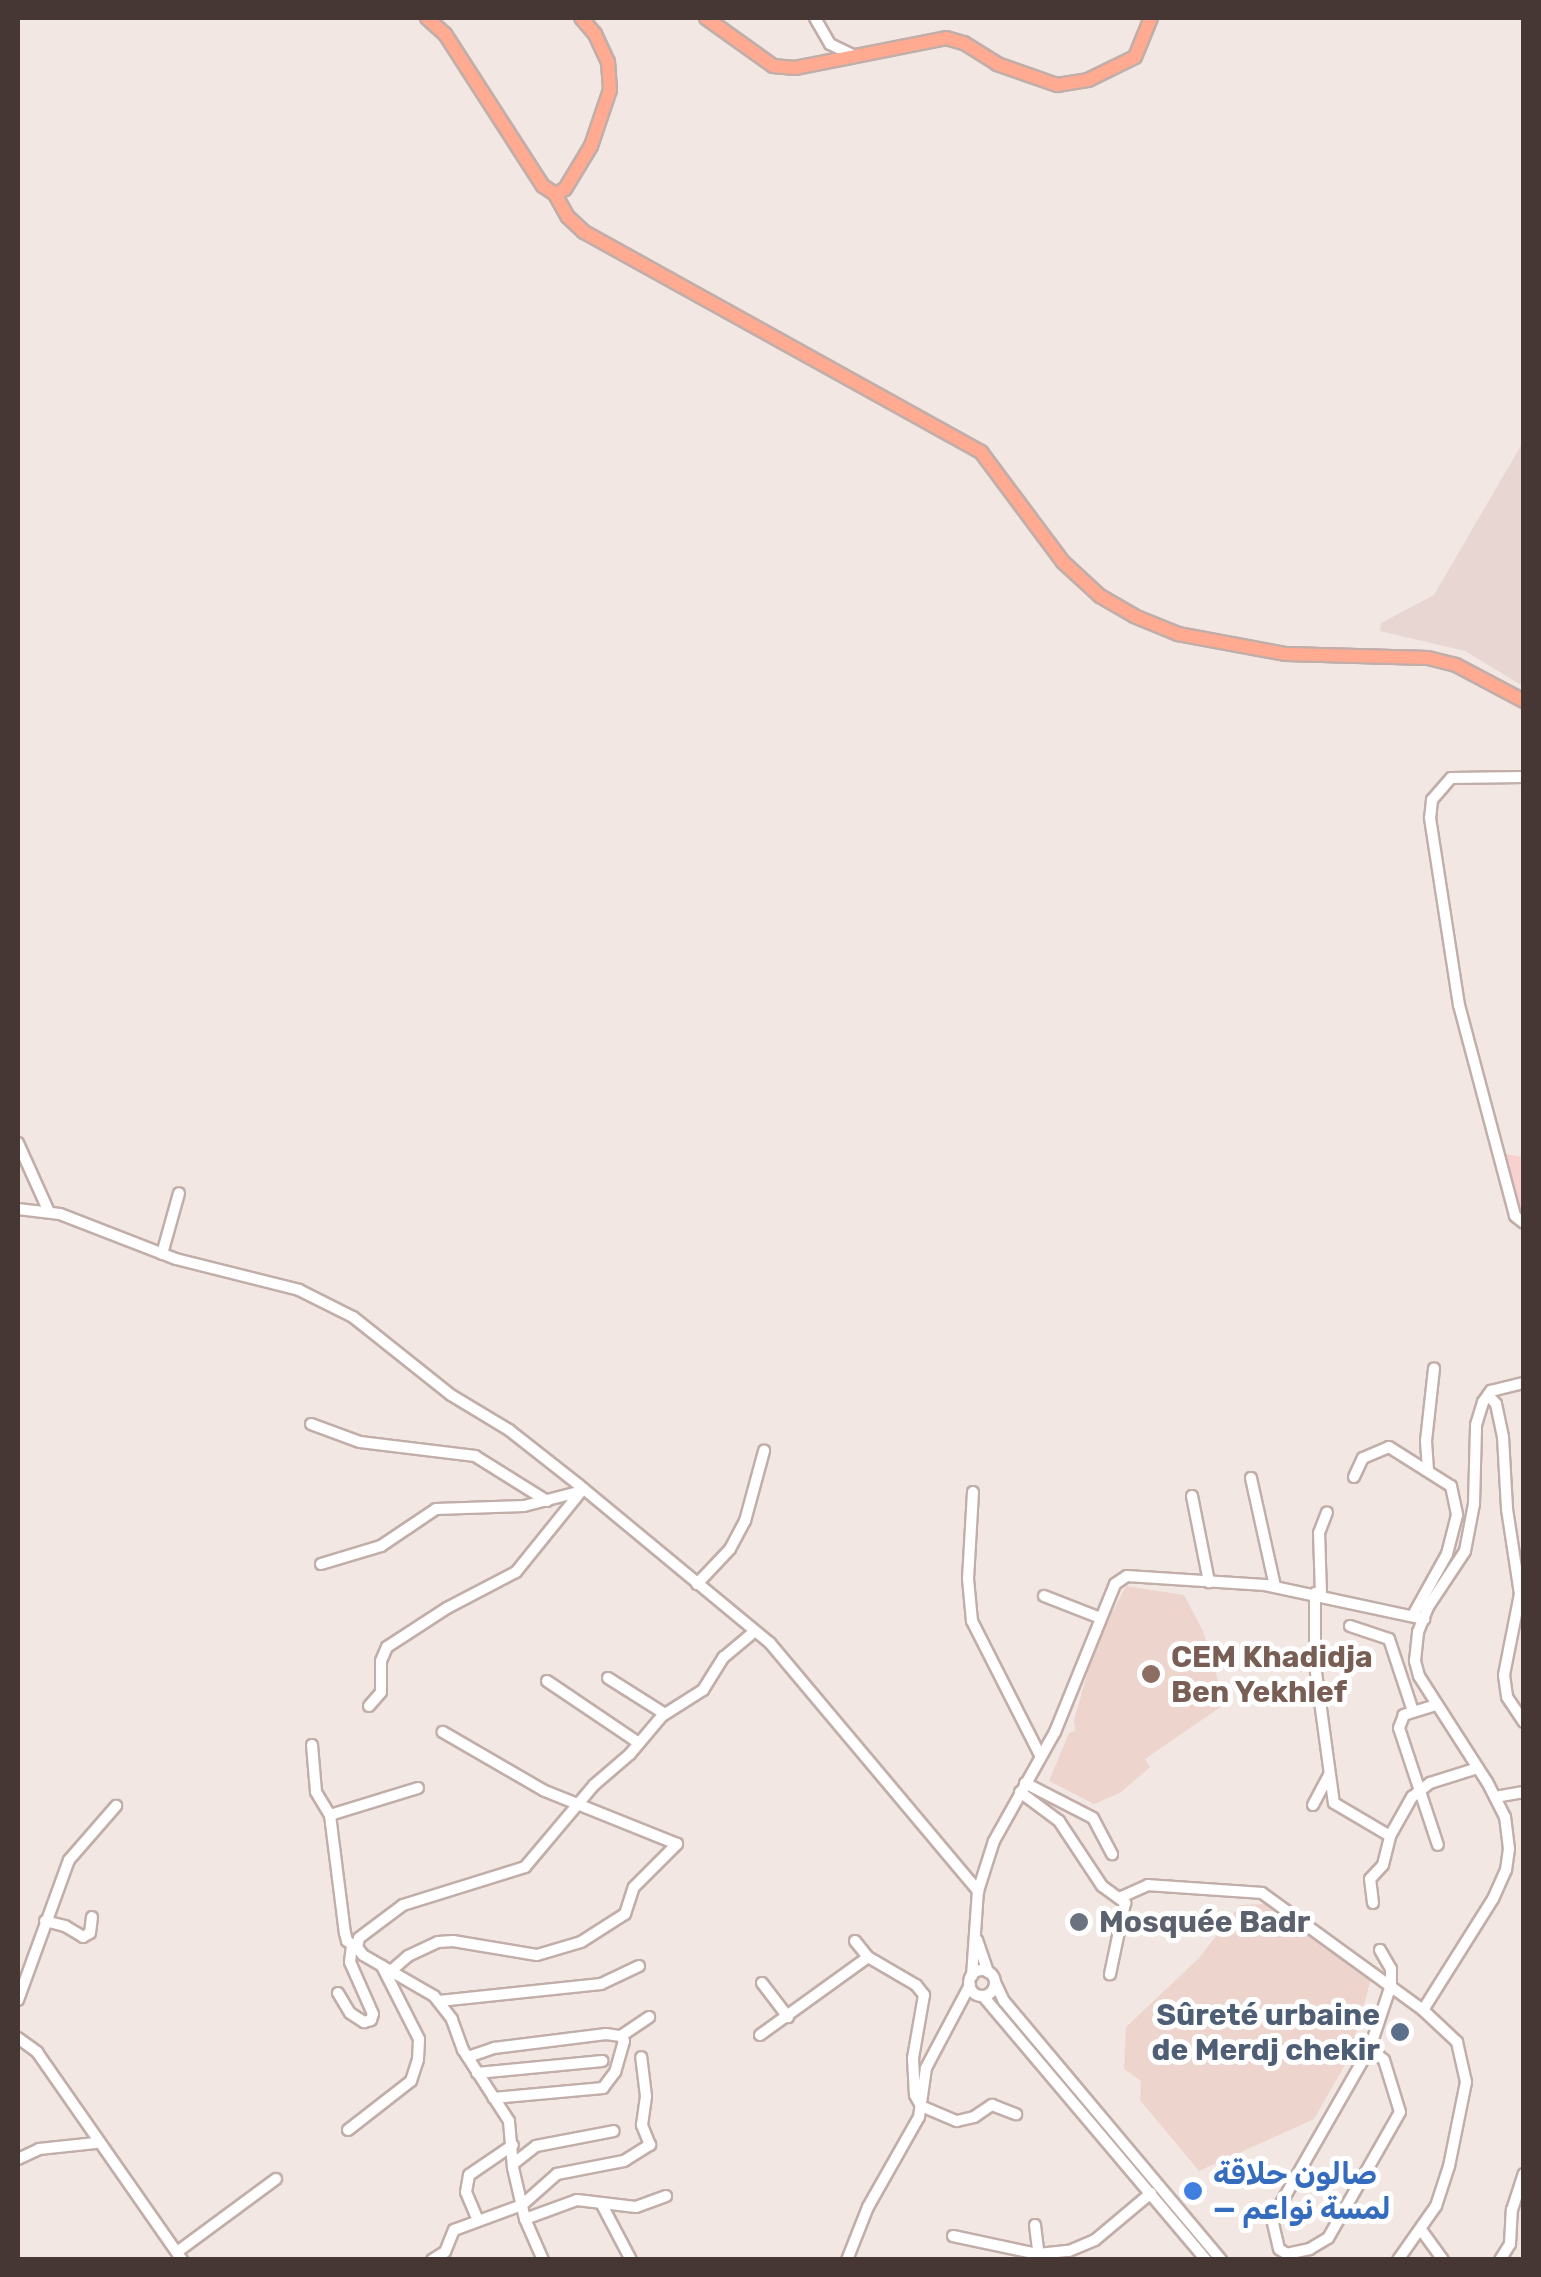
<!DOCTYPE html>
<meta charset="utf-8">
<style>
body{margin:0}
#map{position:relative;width:1541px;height:2277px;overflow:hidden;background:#f3e7e4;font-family:Rubik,Cairo,sans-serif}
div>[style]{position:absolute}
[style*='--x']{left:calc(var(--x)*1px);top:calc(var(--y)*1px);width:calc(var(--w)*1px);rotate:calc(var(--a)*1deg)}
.residential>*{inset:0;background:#e7d6d2}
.commercial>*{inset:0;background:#f7d1cd}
.education>*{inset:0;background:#edd4cd}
.roads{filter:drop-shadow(2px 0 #c2aea9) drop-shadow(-2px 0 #c2aea9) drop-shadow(0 2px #c2aea9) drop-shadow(0 -2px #c2aea9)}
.minor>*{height:10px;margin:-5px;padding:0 5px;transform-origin:5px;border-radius:5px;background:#fff}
.minor>.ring{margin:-5px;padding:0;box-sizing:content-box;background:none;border:10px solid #fff;border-radius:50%}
.major>*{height:12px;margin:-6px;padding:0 6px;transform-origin:6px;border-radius:6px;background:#ffaa91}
.dots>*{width:28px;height:28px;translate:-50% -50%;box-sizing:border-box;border:5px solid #fff;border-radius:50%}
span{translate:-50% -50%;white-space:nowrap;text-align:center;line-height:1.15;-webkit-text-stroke:10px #fff;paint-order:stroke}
.education-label{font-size:30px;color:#785e54;font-weight:700}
.left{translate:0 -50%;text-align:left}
.worship-label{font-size:30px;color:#5b616d;font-weight:700}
.service-label{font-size:30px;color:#4e5e75;font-weight:700}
.right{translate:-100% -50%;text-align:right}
.shop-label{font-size:30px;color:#366cbe;font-weight:700}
.frame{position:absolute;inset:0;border:20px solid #463634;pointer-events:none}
</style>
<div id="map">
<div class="residential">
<i style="clip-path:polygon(1523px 442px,1523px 686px,1465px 651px,1380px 631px,1381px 623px,1434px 595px)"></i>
</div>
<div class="commercial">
<i style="clip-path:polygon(1506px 1154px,1523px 1157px,1523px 1217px,1520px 1216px)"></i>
</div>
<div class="education">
<i style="clip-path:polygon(1126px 1586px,1184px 1595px,1203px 1631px,1225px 1704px,1145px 1759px,1150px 1767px,1120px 1793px,1094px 1804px,1049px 1781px,1069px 1733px,1075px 1731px,1074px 1720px,1096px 1643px)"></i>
<i style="clip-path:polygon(1265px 1904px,1337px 1951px,1371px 1979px,1350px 2056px,1314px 2119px,1199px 2171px,1140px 2100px,1141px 2081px,1124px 2069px,1126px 2027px,1199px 1958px,1240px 1905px)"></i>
</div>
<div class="roads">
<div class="minor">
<i style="--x:815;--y:18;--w:30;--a:60"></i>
<i style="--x:830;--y:44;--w:28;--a:26"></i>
<i style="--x:1524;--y:777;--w:73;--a:179.2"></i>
<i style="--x:1451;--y:778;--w:29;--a:131"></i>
<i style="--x:1432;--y:800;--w:18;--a:96"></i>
<i style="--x:1430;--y:818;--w:189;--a:81.2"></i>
<i style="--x:1459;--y:1005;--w:218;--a:75.1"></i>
<i style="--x:1515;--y:1216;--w:11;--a:38"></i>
<i style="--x:18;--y:1143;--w:76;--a:65.8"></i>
<i style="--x:18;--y:1209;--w:42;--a:6.8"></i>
<i style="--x:60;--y:1214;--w:124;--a:21.2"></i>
<i style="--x:176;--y:1259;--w:127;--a:14.1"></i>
<i style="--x:299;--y:1290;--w:60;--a:26.6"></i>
<i style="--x:353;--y:1317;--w:125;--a:38.5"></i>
<i style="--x:451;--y:1395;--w:68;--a:31.1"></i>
<i style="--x:509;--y:1430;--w:89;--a:38.2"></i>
<i style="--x:579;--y:1485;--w:248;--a:39.6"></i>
<i style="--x:770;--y:1643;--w:324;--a:50"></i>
<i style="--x:162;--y:1254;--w:63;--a:-74.4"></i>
<i style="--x:1488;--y:1395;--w:12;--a:48"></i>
<i style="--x:1496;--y:1404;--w:34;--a:78"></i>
<i style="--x:1503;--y:1437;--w:72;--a:86.8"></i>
<i style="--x:1507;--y:1509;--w:86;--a:81.3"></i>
<i style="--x:1520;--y:1594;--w:83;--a:101.2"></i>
<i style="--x:1504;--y:1675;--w:22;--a:82"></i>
<i style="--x:1507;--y:1697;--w:30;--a:56"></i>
<i style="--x:311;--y:1424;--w:52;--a:20.2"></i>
<i style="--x:360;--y:1442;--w:116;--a:6.9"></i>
<i style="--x:475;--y:1456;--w:85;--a:32"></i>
<i style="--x:1428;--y:1470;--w:29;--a:-94"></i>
<i style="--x:1426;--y:1441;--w:73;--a:-83.7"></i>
<i style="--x:1354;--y:1477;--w:21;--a:-65"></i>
<i style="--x:1363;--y:1458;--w:28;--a:-23"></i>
<i style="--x:1389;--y:1447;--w:73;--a:32.2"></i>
<i style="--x:1451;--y:1486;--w:30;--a:78"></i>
<i style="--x:1457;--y:1515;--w:40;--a:104.4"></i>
<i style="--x:1447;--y:1554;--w:70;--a:119.1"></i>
<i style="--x:1251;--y:1478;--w:111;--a:77.5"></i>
<i style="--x:973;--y:1492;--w:87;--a:93.3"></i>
<i style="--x:968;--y:1579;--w:42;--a:84.6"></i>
<i style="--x:972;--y:1621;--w:150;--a:63.1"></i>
<i style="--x:1192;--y:1496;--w:88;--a:78.8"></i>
<i style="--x:321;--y:1564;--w:63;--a:-16.7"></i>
<i style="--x:381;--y:1546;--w:66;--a:-33.9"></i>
<i style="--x:436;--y:1509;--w:88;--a:-2"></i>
<i style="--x:524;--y:1506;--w:56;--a:-14.5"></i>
<i style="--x:697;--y:1584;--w:48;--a:-46.7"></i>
<i style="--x:730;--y:1549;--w:32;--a:-62"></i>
<i style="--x:745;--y:1521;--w:73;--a:-74.8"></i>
<i style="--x:1315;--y:1593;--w:72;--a:90"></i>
<i style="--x:1315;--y:1665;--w:139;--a:82.2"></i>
<i style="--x:1334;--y:1803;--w:65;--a:30.5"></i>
<i style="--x:1321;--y:1595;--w:62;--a:-91.8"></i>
<i style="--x:1319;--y:1533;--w:22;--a:-69"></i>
<i style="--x:1044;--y:1596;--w:60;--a:21.4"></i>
<i style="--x:1350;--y:1626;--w:41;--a:18.4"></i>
<i style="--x:1389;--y:1639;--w:76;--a:71.6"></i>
<i style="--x:608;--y:1678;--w:67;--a:32.3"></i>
<i style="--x:547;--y:1681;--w:111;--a:34"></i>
<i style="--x:1436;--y:1705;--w:34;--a:163"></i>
<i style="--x:1404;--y:1715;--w:14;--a:111"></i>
<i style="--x:1399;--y:1728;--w:123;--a:71.6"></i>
<i style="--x:369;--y:1706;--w:18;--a:-49"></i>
<i style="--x:381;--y:1692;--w:31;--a:-90"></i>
<i style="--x:381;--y:1661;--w:15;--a:-67"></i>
<i style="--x:387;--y:1647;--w:72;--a:-33"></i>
<i style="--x:447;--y:1608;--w:78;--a:-27.6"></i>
<i style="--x:516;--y:1572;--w:107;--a:-51.1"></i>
<i style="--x:312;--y:1745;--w:47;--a:85.1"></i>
<i style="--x:316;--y:1792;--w:27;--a:59"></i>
<i style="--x:330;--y:1815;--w:119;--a:82.8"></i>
<i style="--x:345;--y:1933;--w:8;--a:76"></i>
<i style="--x:347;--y:1941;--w:12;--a:31"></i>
<i style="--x:1025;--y:1783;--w:76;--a:27.2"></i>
<i style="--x:1093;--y:1818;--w:41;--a:62.2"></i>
<i style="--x:1020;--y:1792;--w:49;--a:36.6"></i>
<i style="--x:1059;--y:1821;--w:78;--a:56.5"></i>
<i style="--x:1102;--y:1886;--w:29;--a:36"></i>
<i style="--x:1125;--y:1903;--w:73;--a:101.9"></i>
<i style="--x:1495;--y:1797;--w:29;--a:-10"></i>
<i style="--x:1313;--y:1805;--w:34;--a:-62"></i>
<i style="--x:330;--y:1815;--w:92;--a:-17.1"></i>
<i style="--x:1119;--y:1898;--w:32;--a:-24"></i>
<i style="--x:1148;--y:1885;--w:114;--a:4"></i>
<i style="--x:1262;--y:1893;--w:199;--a:36"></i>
<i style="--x:1423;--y:2010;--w:47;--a:43.3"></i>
<i style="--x:1457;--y:2042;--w:41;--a:77.3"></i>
<i style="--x:1466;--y:2082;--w:86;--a:101.4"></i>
<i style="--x:1449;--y:2166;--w:42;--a:108"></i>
<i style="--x:1436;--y:2206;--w:66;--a:125.1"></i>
<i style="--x:1373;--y:1903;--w:24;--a:-97"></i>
<i style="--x:1370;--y:1879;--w:19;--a:-47"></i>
<i style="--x:1383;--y:1865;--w:30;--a:-76"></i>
<i style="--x:1390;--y:1836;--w:45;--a:-60.6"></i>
<i style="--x:1412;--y:1797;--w:23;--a:-38"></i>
<i style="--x:1430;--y:1783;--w:50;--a:-17.4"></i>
<i style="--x:45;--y:1921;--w:21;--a:14"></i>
<i style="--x:65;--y:1926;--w:21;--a:31"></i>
<i style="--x:83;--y:1937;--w:8;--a:-30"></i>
<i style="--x:90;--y:1933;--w:16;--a:-83"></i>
<i style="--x:977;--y:1940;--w:34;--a:71"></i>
<i style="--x:855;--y:1941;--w:21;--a:51"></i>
<i style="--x:868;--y:1957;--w:56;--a:30.3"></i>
<i style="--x:916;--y:1985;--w:13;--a:51"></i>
<i style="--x:924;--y:1995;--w:64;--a:99.9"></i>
<i style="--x:913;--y:2058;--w:37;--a:87"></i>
<i style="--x:915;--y:2095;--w:13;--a:61"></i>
<i style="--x:921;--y:2106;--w:39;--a:23"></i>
<i style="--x:957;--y:2121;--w:17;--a:-13"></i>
<i style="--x:974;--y:2117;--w:22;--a:-34"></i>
<i style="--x:992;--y:2105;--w:26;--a:21"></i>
<i style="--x:392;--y:1970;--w:21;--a:-41"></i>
<i style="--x:408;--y:1956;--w:33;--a:-25"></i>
<i style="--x:438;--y:1942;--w:15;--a:-4"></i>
<i style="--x:453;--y:1941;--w:85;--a:9.5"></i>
<i style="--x:537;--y:1955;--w:46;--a:-16.5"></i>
<i style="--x:581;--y:1942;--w:52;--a:-32.5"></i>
<i style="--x:625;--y:1914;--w:28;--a:-72"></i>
<i style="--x:634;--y:1887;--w:61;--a:-45"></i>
<i style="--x:677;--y:1844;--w:144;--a:-158.1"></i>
<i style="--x:543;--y:1790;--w:116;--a:-149.9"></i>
<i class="ring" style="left:969px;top:1970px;width:16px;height:16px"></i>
<i style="--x:972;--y:1976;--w:85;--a:-86"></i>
<i style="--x:978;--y:1891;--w:52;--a:-72.3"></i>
<i style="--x:994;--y:1841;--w:125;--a:-60.8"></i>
<i style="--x:1055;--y:1732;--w:160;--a:-67.9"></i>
<i style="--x:1115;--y:1584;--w:14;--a:-34"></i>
<i style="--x:1127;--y:1576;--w:138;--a:3.7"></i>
<i style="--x:1265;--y:1585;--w:163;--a:12.1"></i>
<i style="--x:995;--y:1982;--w:21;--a:65"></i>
<i style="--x:1004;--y:2001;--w:338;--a:50"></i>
<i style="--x:762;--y:1983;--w:43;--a:52.6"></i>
<i style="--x:338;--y:1993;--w:23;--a:59"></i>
<i style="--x:350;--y:2013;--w:17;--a:33"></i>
<i style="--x:364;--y:2022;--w:7;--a:-16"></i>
<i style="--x:371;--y:2020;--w:6;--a:-72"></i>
<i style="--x:373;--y:2014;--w:57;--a:-113.9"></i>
<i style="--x:350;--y:1962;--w:16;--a:-83"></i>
<i style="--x:983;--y:1996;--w:346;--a:49.8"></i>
<i style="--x:18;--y:2000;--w:149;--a:-70"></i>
<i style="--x:69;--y:1860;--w:72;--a:-49"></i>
<i style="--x:439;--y:2001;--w:163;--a:-6"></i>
<i style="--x:601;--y:1984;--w:42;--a:-25.3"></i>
<i style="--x:1423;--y:2010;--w:131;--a:-57.8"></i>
<i style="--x:1493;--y:1899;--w:32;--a:-66"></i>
<i style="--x:1506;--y:1870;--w:21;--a:-82"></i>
<i style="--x:1509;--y:1849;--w:32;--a:-97"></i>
<i style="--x:1505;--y:1817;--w:39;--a:-117"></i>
<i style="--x:1487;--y:1782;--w:126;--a:-122.7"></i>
<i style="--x:1419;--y:1676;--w:16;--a:-105"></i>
<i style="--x:1415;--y:1661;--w:29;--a:-84"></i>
<i style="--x:1418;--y:1632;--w:27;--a:-68"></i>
<i style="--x:1428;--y:1607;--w:67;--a:-56.5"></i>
<i style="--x:1465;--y:1551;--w:48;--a:-79.2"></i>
<i style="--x:1474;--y:1504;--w:79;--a:-88.5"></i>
<i style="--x:1476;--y:1425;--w:24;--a:-73"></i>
<i style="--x:1483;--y:1402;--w:14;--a:-54"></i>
<i style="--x:1491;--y:1391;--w:34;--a:-14"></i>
<i style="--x:760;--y:2035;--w:133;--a:-35.8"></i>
<i style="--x:621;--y:2036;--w:34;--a:-34"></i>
<i style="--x:18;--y:2038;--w:24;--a:36"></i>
<i style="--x:37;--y:2052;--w:254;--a:55.1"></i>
<i style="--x:1370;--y:2048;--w:18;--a:41"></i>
<i style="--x:1384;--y:2060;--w:54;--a:72.9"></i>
<i style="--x:1400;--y:2112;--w:145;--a:119.7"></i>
<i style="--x:1328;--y:2238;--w:21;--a:149"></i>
<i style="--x:1310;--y:2249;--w:24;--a:168"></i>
<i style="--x:1287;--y:2254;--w:9;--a:-148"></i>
<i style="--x:1279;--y:2249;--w:31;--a:-103"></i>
<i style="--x:1272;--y:2219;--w:197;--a:-60.2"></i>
<i style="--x:1370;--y:2048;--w:66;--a:-71.6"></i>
<i style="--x:1391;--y:1985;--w:16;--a:-90"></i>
<i style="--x:1391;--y:1969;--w:22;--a:-120"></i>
<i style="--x:468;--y:2057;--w:28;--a:-19"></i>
<i style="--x:494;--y:2048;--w:113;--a:-7.1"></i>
<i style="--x:606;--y:2034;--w:15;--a:8"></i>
<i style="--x:621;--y:2036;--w:6;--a:59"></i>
<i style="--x:624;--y:2041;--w:32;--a:106"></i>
<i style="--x:615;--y:2072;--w:20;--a:127"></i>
<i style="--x:603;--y:2088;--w:110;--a:174.8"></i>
<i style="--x:477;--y:2073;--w:126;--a:-5.5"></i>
<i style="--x:348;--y:2130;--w:80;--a:-37.9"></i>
<i style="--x:411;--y:2081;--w:23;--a:-72"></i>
<i style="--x:418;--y:2059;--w:20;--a:-87"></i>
<i style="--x:419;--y:2039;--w:82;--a:-116.9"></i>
<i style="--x:18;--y:2159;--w:23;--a:-25"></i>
<i style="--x:39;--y:2149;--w:57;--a:-6"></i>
<i style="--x:513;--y:2164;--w:29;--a:-38"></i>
<i style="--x:536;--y:2146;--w:79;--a:-10.9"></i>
<i style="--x:601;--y:2203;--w:64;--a:62.2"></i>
<i style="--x:477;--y:2218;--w:28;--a:-113"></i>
<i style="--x:466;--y:2192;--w:17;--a:-80"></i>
<i style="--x:469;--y:2175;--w:53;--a:-34.3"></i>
<i style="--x:525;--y:2219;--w:55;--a:-20.1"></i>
<i style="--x:577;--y:2200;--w:59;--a:6.8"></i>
<i style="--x:636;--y:2207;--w:32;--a:-20"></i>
<i style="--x:1035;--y:2225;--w:34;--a:83"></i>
<i style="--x:1422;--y:2231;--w:36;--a:54"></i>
<i style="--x:953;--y:2236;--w:87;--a:12"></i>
<i style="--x:1038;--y:2254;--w:31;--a:-6"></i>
<i style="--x:1069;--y:2251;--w:28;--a:-23"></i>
<i style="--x:1095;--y:2240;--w:73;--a:-40"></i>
<i style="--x:177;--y:2252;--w:123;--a:-36.4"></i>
<i style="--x:432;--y:2260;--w:15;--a:-32"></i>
<i style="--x:445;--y:2252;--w:24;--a:-68"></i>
<i style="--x:454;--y:2230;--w:72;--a:-20.2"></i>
<i style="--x:522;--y:2205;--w:47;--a:-41.5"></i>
<i style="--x:557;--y:2174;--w:68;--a:-11"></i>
<i style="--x:624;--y:2161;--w:31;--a:-32"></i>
<i style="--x:650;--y:2145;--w:22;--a:-112"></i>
<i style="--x:642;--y:2125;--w:29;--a:-82"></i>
<i style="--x:646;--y:2096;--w:39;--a:-97"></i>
<i style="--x:543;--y:2260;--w:45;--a:-113.7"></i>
<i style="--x:525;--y:2219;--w:52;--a:-103.2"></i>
<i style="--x:513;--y:2168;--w:47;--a:-94.9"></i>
<i style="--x:509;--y:2121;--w:85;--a:-122.9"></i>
<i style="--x:463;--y:2050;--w:33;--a:-110"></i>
<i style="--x:452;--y:2019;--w:29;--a:-128"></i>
<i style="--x:434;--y:1996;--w:82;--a:-150"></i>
<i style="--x:363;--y:1955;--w:10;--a:-127"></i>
<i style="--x:357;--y:1947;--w:9;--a:-77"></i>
<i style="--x:359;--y:1938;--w:55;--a:-36.9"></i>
<i style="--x:403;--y:1905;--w:128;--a:-17.3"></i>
<i style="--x:525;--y:1867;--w:107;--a:-49.9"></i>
<i style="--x:594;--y:1785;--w:48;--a:-40.7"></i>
<i style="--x:630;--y:1754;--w:50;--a:-49.9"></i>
<i style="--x:662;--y:1716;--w:49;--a:-32.4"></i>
<i style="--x:703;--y:1690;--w:39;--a:-58"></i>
<i style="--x:724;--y:1657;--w:40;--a:-40"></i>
<i style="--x:847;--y:2260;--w:57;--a:-68.4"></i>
<i style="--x:868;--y:2207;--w:103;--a:-60.5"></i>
<i style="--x:919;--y:2117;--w:49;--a:-81.9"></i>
<i style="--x:926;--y:2068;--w:94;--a:-62.1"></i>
<i style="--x:1500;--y:2260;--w:19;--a:-58"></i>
<i style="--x:1510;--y:2244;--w:34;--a:-87"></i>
<i style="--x:1512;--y:2210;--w:38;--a:-72"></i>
</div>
<div class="major">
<i style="--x:427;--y:18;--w:24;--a:42"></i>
<i style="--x:445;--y:34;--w:181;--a:57.2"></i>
<i style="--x:543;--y:186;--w:14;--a:34"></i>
<i style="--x:555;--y:194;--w:11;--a:-27"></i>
<i style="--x:565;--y:189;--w:50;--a:-58.8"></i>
<i style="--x:591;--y:146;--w:59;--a:-71.3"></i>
<i style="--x:610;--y:90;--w:28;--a:-94"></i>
<i style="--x:608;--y:62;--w:31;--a:-115"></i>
<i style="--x:595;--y:34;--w:21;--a:-131"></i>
<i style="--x:706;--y:18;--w:82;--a:35.6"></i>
<i style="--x:773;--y:66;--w:22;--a:5"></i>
<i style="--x:795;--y:68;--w:154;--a:-11.2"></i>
<i style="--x:946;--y:38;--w:19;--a:16"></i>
<i style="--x:964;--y:43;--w:39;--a:32"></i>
<i style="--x:997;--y:64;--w:64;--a:19.3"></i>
<i style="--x:1057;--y:85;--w:31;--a:-9"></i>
<i style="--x:1088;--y:80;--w:52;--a:-26.1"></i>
<i style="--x:1135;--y:57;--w:42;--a:-67.7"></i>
<i style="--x:555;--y:194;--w:26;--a:61"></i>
<i style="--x:568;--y:217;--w:22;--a:43"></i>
<i style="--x:584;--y:232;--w:454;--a:29"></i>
<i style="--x:981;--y:452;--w:137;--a:53.3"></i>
<i style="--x:1063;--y:562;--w:50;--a:42.6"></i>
<i style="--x:1100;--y:596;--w:39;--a:30"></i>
<i style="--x:1134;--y:616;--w:48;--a:22.2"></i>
<i style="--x:1178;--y:634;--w:110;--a:10.5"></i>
<i style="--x:1286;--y:654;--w:142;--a:1.6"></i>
<i style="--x:1428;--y:658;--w:29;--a:14"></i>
<i style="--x:1456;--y:665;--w:77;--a:27.9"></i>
</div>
</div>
<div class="dots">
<i style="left:1151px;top:1674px;background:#8d6e63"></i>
<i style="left:1079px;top:1922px;background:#6b7280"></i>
<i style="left:1400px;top:2032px;background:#5c6f8a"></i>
<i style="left:1193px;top:2191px;background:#3f7fe0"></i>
</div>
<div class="education-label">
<span class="left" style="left:1171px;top:1674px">CEM Khadidja<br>Ben Yekhlef</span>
</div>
<div class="worship-label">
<span class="left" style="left:1099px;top:1922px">Mosquée Badr</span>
</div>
<div class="service-label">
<span class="right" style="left:1380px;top:2032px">Sûreté urbaine<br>de Merdj chekir</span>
</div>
<div class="shop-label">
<span class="left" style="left:1213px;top:2191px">صالون حلاقة<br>— لمسة نواعم</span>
</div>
<div class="frame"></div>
</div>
